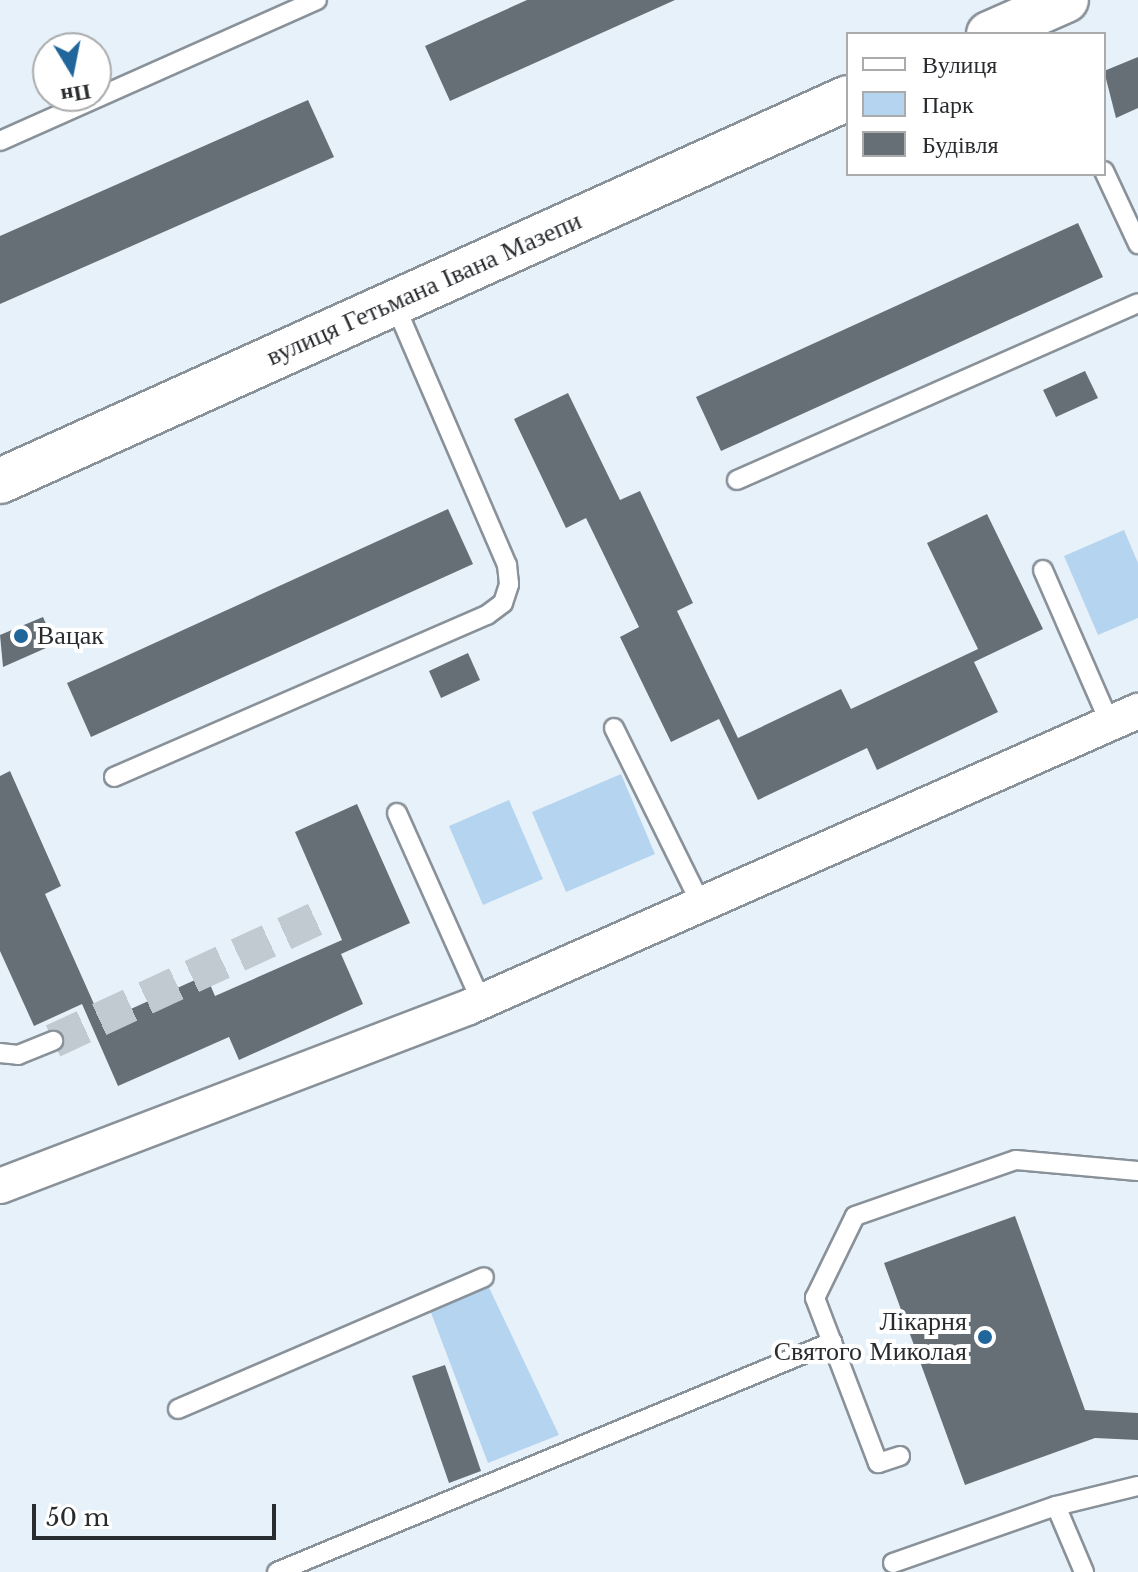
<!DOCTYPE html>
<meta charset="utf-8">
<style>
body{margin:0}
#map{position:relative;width:1138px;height:1572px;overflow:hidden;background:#e7f1f9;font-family:"Libre Baskerville",serif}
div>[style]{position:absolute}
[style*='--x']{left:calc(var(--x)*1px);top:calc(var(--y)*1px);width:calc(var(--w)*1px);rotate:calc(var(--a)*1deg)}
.green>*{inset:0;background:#b5d4f0}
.building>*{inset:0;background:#676f76}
.street-tunnel>*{height:34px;margin-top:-17px;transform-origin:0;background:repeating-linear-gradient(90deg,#c1cad1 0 34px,transparent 0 51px)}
.roads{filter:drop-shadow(2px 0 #899199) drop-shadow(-2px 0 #899199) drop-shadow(0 2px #899199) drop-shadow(0 -2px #899199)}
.lane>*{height:18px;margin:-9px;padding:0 9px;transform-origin:9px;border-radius:9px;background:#fff}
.street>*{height:34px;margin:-17px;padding:0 17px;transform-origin:17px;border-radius:17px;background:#fff}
.secondary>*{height:44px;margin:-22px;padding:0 22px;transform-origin:22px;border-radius:22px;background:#fff}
.dots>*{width:22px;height:22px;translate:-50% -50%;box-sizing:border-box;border:4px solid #fff;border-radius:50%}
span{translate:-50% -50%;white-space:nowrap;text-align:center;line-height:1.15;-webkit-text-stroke:8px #fff;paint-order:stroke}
.street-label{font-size:26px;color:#292c2f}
.poi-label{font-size:26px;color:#292c2f}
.left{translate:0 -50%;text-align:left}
.right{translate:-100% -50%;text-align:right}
.legend{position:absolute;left:846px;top:32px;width:260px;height:144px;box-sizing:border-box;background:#fff;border:2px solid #a9abac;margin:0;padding:10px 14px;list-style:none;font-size:24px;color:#292c2f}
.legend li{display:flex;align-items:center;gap:16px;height:40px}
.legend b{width:40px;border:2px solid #a9abac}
.north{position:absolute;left:32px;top:32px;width:80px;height:80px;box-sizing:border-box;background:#fff;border:2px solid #a9abac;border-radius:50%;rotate:170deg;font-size:22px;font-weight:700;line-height:32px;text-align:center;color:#292c2f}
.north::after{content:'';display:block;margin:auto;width:28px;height:36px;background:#21669b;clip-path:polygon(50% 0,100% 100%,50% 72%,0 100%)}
.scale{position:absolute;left:32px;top:1504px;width:244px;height:36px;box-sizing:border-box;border:4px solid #292c2f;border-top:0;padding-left:10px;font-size:24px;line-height:28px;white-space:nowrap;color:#292c2f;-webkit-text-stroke:6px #fff;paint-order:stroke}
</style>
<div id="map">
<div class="green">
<i style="clip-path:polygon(1124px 530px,1138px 563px,1138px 618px,1098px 635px,1064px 556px)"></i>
<i style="clip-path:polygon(621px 774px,655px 854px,566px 892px,532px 812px)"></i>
<i style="clip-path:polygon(509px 800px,543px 879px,483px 905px,449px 826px)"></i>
<i style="clip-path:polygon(484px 1277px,559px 1435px,488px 1463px,430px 1310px)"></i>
</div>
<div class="building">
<i style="clip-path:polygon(527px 0,675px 0,450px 101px,425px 46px)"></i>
<i style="clip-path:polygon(1138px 57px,1138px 108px,1116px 118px,1104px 71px)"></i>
<i style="clip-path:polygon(308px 100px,334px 157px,0 304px,0 236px)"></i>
<i style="clip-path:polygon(1078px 223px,1103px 277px,721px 451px,696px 397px)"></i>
<i style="clip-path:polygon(1085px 371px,1098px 398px,1056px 417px,1043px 390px)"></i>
<i style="clip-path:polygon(568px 393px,620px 500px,640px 491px,693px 603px,677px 611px,738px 738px,841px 689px,851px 709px,978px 649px,927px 543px,987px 514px,1043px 629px,974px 662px,998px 712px,877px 770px,867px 748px,758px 800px,719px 719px,671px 742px,620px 637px,639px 627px,586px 518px,566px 528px,514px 419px)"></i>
<i style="clip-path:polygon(448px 509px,473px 564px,91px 737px,67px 683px)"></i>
<i style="clip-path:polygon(43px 617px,55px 644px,3px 667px,0 635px)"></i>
<i style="clip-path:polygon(468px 653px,480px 680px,441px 698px,429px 671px)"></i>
<i style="clip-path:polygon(10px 771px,61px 886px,45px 894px,102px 1022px,206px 975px,215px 996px,342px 940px,295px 832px,357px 804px,410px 923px,341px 954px,363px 1004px,239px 1060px,229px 1037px,118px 1086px,82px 1004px,34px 1026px,0 951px,0 776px)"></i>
<i style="clip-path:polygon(1015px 1216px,1085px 1410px,1138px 1413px,1138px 1440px,1095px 1438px,965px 1485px,884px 1263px)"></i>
<i style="clip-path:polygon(445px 1365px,481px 1471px,449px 1483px,412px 1376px)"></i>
</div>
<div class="street-tunnel">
<i style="--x:53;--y:1041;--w:300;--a:-24.9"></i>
</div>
<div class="roads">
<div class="lane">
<i style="--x:0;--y:141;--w:347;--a:-24"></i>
<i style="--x:1104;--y:171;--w:81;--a:65"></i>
<i style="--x:737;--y:480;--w:438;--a:-23.8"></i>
<i style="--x:1043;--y:570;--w:167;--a:66.4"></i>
<i style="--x:614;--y:728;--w:196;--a:63.7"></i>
<i style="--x:114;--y:777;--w:407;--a:-23.5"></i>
<i style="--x:487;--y:615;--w:20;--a:-37"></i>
<i style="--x:503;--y:603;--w:20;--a:-72"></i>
<i style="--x:509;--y:584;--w:19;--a:-96"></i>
<i style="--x:507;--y:565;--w:285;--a:-113.3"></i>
<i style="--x:397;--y:813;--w:206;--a:65.9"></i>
<i style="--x:0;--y:1053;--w:18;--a:6"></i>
<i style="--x:18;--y:1055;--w:38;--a:-22"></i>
<i style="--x:178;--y:1409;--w:333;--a:-23.3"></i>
<i style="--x:900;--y:1456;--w:23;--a:162"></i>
<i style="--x:878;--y:1463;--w:177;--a:-110.9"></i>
<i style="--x:815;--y:1298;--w:91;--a:-64"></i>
<i style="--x:855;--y:1216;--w:170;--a:-19.2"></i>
<i style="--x:1016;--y:1160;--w:122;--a:5.2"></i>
<i style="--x:1056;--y:1506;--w:72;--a:67"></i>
<i style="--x:893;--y:1563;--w:173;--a:-19.3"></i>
<i style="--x:1056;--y:1506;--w:84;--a:-13.7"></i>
<i style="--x:277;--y:1572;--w:601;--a:-22.51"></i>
</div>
<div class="street">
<i style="--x:0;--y:1186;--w:502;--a:-20.89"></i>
<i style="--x:469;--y:1007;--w:732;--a:-23.87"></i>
</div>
<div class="secondary">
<i style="--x:989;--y:34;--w:84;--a:-23.8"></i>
<i style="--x:0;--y:481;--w:930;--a:-24.31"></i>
</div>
</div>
<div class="dots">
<i style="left:21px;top:636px;background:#21669b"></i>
<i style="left:985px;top:1337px;background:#21669b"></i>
</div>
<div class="street-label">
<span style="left:424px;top:289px;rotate:-24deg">вулиця Гетьмана Івана Мазепи</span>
</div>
<div class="poi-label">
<span class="left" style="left:37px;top:636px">Вацак</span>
<span class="right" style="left:967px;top:1337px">Лікарня<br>Святого Миколая</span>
</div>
<ul class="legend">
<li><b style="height:10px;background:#fff"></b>Вулиця</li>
<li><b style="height:22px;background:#b5d4f0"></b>Парк</li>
<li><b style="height:22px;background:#676f76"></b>Будівля</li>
</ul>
<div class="north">Пн</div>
<div class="scale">50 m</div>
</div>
